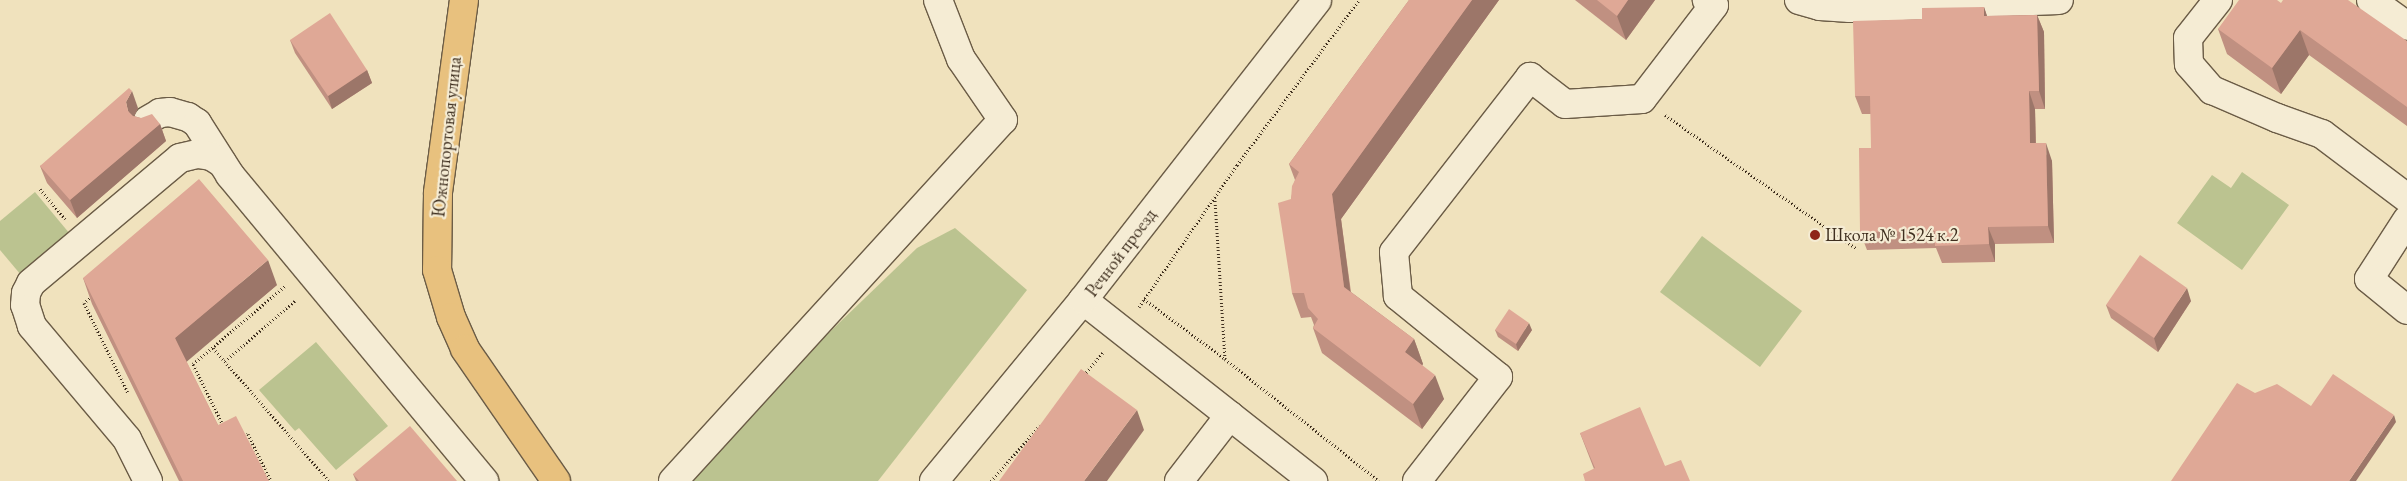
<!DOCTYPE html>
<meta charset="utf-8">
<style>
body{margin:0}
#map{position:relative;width:2407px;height:481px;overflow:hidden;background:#f0e2bd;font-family:"EB Garamond",serif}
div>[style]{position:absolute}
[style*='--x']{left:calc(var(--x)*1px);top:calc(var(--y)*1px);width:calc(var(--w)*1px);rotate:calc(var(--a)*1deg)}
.green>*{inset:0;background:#bbc390}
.path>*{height:3px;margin-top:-1.5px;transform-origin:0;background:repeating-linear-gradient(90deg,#3f2f1f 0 1px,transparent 0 3.5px)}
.roads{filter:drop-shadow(1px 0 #6b5c46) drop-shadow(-1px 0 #6b5c46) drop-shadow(0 1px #6b5c46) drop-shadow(0 -1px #6b5c46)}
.minor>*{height:28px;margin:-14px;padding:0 14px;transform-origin:14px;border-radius:14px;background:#f5ecd4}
.major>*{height:28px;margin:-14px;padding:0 14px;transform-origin:14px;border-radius:14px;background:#e8c17e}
.wall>*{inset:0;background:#c09081}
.shaded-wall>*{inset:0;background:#9c7669}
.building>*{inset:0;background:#dfa896}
.dots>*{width:14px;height:14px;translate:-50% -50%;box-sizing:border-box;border:2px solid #f5ecd4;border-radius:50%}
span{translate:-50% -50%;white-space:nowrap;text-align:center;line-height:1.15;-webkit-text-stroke:4.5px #f5ecd4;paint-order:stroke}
.street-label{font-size:18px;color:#3f2f1f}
.poi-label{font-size:18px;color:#3f2f1f}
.left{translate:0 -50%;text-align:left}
</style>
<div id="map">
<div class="green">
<i style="clip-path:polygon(2242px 172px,2289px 205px,2242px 270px,2177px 223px,2212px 175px,2231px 188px)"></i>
<i style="clip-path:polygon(35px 192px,70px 234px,21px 275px,0 250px,0 221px)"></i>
<i style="clip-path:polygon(955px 228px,1027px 290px,878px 481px,689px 481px,812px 349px,917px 248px)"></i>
<i style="clip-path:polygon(1702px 236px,1802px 311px,1760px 367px,1660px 292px)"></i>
<i style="clip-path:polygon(316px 342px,388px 426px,336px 470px,299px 428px,295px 431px,259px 390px)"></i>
</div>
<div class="path">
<i style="--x:1665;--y:115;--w:234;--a:34.9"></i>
<i style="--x:40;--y:189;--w:39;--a:50"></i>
<i style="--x:92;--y:296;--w:11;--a:139"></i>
<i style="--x:84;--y:303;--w:100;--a:63.9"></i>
<i style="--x:1144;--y:299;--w:101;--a:36.5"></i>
<i style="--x:1225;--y:359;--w:161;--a:-93.6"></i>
<i style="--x:1139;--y:307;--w:173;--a:-55.4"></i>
<i style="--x:1237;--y:165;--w:205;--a:-53.5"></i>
<i style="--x:213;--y:348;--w:176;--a:48.9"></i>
<i style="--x:1225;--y:359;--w:196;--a:38.4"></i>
<i style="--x:225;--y:361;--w:94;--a:-40.7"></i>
<i style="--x:1084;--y:375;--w:31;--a:-50"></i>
<i style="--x:223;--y:425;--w:68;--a:-116.2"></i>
<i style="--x:193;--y:364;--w:121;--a:-40.3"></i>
<i style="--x:244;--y:436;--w:4;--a:-27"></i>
<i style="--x:248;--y:434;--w:52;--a:63.9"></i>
<i style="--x:991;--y:481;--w:74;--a:-48.8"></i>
</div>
<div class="roads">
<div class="minor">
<i style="--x:1799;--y:0;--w:22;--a:16"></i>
<i style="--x:1820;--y:6;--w:30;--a:4"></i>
<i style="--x:1850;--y:8;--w:209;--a:-2.2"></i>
<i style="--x:2218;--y:0;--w:48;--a:128.3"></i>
<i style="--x:2188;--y:38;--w:26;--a:88"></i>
<i style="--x:2189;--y:64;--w:35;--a:49"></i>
<i style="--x:2212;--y:90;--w:71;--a:23.3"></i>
<i style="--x:2277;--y:118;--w:48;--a:19.6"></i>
<i style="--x:2322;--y:134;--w:106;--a:37"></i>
<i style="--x:2371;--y:0;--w:44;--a:35.8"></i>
<i style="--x:148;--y:120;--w:14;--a:-30"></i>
<i style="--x:160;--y:113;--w:10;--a:-6"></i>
<i style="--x:170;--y:112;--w:19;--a:16"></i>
<i style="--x:188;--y:117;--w:11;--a:34"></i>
<i style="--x:197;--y:123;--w:62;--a:57.6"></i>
<i style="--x:230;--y:175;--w:398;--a:50.3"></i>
<i style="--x:2407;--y:220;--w:70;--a:122.8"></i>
<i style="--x:2369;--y:279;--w:49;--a:39.2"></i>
<i style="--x:1083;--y:300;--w:293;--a:38.2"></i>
<i style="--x:148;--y:481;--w:47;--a:-116.6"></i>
<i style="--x:127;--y:439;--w:148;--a:-130.1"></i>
<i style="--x:32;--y:326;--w:22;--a:-108"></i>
<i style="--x:25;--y:305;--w:12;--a:-85"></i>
<i style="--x:26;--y:293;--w:11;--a:-63"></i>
<i style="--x:31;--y:283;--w:194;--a:-40"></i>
<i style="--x:180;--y:158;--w:18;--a:-13"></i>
<i style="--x:198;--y:154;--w:13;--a:9"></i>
<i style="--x:211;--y:156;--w:13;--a:32"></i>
<i style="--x:673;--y:481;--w:489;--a:-47.6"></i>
<i style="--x:1003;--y:120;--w:74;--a:-124.5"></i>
<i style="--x:961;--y:59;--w:63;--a:-111.3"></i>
<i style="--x:934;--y:481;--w:234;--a:-50.5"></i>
<i style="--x:1083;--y:300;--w:380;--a:-52"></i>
<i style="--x:1179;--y:481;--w:83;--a:-52.3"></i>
<i style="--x:1417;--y:481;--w:132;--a:-52.1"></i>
<i style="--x:1498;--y:377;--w:129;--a:-141"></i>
<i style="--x:1398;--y:296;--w:44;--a:-95.2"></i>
<i style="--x:1394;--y:252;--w:222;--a:-52.1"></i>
<i style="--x:1530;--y:77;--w:44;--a:37.6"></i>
<i style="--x:1565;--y:104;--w:77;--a:-3.7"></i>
<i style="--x:1642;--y:99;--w:118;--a:-52.5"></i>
<i style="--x:1714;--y:5;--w:9;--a:-144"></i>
</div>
<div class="major">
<i style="--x:464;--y:0;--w:195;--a:97.7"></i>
<i style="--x:438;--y:193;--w:77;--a:90.7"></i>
<i style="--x:437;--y:270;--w:49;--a:73.4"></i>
<i style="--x:451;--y:317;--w:35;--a:66"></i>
<i style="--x:465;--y:349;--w:160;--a:55.4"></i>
</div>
</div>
<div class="wall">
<i style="clip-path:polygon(1409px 0,1499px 0,1341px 219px,1351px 292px,1414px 339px,1423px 364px,1422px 365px,1444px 399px,1422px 429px,1322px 353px,1313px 328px,1314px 325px,1311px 317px,1301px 318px,1292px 293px,1291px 199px,1295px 180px,1289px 164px)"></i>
<i style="clip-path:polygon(1575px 0,1655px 0,1626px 40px)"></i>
<i style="clip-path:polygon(2281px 3px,2407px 41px,2407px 126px,2309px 55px,2281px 94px,2227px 54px,2218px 29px)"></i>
<i style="clip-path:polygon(1984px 7px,1987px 16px,2037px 15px,2044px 32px,2045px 109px,2035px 109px,2036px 143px,2052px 161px,2054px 243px,1995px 244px,1995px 262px,1942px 263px,1936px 248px,1867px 250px,1860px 232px,1871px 148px,1871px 114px,1862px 114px,1855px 96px,1922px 19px)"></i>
<i style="clip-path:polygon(290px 40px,367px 70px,372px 83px,332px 109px,295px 53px)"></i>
<i style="clip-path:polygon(138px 108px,134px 116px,160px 124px,166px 141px,77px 218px,47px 183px,40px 166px)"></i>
<i style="clip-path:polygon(83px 278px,277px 285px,186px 361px,218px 425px,269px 481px,179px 481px,92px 304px)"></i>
<i style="clip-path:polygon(2191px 301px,2158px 352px,2111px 318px,2106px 305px)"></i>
<i style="clip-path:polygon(1495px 330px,1532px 330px,1518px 351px,1498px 337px)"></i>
<i style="clip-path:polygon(1580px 433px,1665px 466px,1594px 469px)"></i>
<i style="clip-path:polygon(353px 474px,457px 481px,356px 481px)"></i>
</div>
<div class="shaded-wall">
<i style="clip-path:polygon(1472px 0,1499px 0,1341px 219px,1353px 312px,1344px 287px,1332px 194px)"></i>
<i style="clip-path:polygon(1628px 0,1655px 0,1626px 40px,1617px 16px)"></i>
<i style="clip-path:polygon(1984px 7px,1990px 25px,1984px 16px)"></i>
<i style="clip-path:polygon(2037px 15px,2044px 32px,2045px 109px,2039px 91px)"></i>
<i style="clip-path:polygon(2300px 30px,2309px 55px,2281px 94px,2272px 68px)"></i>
<i style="clip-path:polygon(367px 70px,372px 83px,332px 109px,328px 96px)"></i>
<i style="clip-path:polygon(132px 91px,138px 108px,132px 120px,128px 111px,126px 102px)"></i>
<i style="clip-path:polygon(2029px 91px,2035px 109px,2036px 161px,2030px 143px)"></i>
<i style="clip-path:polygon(160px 124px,166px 141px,77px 218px,70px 200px)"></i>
<i style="clip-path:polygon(2046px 143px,2052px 161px,2054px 243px,2048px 226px)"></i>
<i style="clip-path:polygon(1988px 227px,1995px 244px,1995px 262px,1989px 244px)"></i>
<i style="clip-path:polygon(268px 260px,277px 285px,184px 364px,175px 338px)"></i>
<i style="clip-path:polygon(2187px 288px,2191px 301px,2158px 352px,2154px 338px)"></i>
<i style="clip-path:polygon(1529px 323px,1532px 330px,1518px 351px,1516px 344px)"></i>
<i style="clip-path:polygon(1414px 339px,1423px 364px,1414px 377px,1405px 352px)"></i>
<i style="clip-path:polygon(1435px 375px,1444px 399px,1422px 429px,1413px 404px)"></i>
<i style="clip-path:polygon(1137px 410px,1144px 430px,1107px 481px,1084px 481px)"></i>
<i style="clip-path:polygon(2394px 415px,2396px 422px,2356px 481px,2349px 481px)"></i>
</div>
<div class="building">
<i style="clip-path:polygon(1409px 0,1472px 0,1332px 194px,1344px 287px,1414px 339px,1405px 352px,1435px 375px,1413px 404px,1313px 328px,1318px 319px,1308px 308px,1304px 293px,1292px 293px,1278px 203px,1291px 199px,1292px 186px,1299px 172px,1289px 164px)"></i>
<i style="clip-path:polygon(1597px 0,1628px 0,1617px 16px)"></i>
<i style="clip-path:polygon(2239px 0,2277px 0,2281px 3px,2283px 0,2348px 0,2407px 41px,2407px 107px,2300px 30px,2272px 68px,2218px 29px)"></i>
<i style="clip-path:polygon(1984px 7px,1984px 16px,2037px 15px,2039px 91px,2029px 91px,2030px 143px,2046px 143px,2048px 226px,1988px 227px,1989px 244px,1935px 246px,1935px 231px,1860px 232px,1859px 148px,1871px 148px,1870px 96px,1855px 96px,1853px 21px,1922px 19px,1922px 8px)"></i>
<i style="clip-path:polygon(330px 13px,367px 70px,328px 96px,290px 40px)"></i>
<i style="clip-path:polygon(129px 88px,132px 91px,126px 102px,128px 111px,133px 116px,141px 118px,152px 114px,160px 124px,70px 200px,40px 166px)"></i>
<i style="clip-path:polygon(199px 179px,268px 260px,175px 338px,218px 425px,236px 416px,269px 481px,183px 481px,83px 278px)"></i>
<i style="clip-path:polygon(2140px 255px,2187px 288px,2154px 338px,2106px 305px)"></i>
<i style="clip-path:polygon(1509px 309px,1529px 323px,1516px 344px,1495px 330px)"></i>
<i style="clip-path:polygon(1081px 369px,1137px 410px,1084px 481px,999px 481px)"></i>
<i style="clip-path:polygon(2333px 374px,2394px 415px,2349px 481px,2171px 481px,2237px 383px,2255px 393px,2277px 384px,2311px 406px)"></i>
<i style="clip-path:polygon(1640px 407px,1665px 466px,1681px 460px,1690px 481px,1585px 481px,1583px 474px,1595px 468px,1580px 433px)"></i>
<i style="clip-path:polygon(410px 426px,457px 481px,359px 481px,353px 474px)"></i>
</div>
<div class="dots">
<i style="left:1815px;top:235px;background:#8f2418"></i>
</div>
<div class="street-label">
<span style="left:447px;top:137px;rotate:-84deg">Южнопортовая улица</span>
<span style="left:1121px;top:253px;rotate:-53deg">Речной проезд</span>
</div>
<div class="poi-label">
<span class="left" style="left:1825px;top:235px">Школа № 1524 к.2</span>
</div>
</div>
